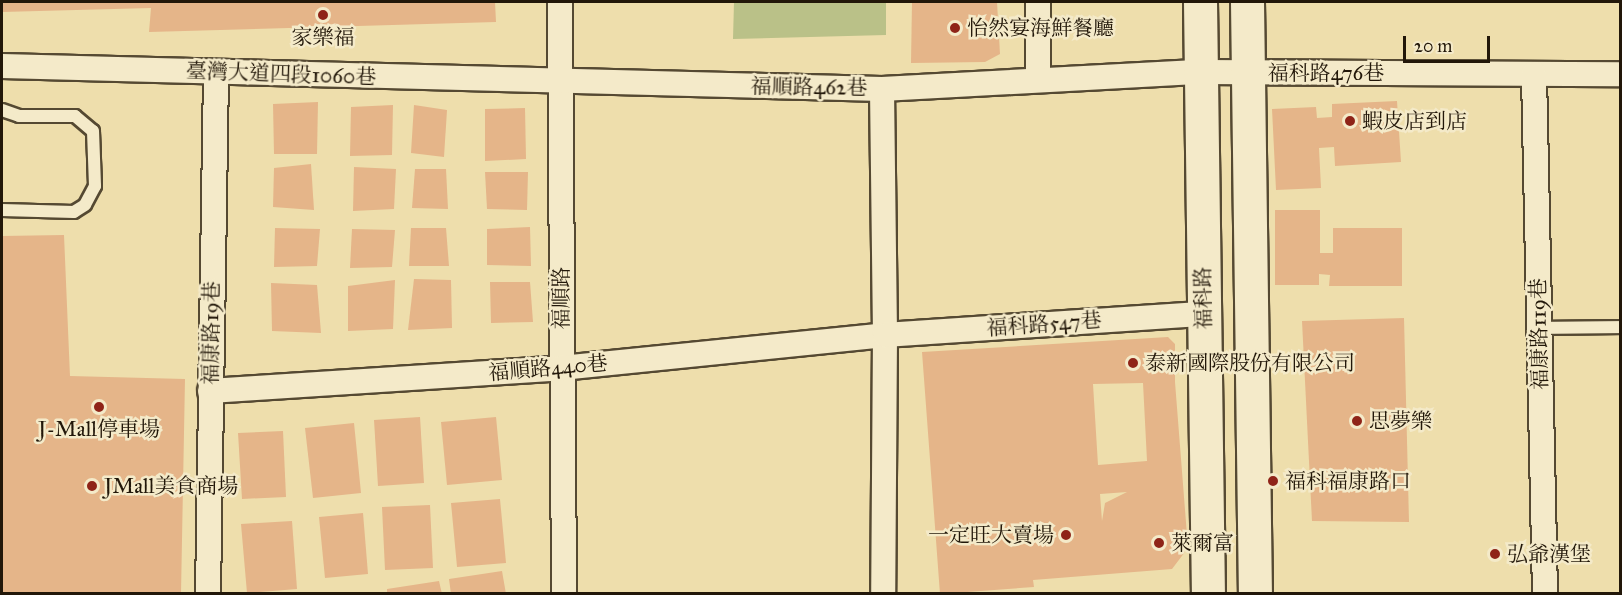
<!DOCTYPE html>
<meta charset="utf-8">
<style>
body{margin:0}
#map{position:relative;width:1622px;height:595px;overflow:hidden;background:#eedeac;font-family:"IM FELL Great Primer","Noto Serif TC",serif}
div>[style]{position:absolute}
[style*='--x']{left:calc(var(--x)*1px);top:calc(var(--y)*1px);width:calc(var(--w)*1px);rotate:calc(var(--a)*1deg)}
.green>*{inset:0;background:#bac188}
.building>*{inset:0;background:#e5b589}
.roads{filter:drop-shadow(2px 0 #554932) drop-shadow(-2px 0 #554932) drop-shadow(0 2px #554932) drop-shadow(0 -2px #554932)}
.lane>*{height:12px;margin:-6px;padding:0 6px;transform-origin:6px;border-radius:6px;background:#f4eac9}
.street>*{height:24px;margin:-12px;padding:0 12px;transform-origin:12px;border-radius:12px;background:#f4eac9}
.secondary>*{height:33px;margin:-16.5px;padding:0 16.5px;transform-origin:16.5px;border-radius:16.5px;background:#f4eac9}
.dots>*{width:16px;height:16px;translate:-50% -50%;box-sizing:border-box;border:3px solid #f4eac9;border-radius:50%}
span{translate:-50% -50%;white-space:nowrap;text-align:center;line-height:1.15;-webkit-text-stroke:5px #f4eac9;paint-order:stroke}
.poi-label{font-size:21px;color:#221709}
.left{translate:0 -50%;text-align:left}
.right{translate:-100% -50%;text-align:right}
.street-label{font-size:21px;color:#221709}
.frame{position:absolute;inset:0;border:3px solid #221709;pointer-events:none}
.scale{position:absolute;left:1403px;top:36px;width:87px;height:27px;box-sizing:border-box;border:3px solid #221709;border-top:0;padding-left:8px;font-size:18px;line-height:21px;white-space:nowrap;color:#221709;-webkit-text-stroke:4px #f4eac9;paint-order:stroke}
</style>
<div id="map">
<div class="green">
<i style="clip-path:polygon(734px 2px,886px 2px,886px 35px,733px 39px)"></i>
</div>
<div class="building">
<i style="clip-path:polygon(2px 2px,495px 2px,496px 22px,149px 32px,151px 8px,2px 12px)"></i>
<i style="clip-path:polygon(912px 2px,997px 2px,1000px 54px,985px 62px,911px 63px)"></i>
<i style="clip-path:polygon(1397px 101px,1401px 162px,1335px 166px,1334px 147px,1319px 148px,1321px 188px,1276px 190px,1272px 109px,1316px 107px,1317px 118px,1332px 117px,1332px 104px)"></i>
<i style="clip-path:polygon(318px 102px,317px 154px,274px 154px,273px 104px)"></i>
<i style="clip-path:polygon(393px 105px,392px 155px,350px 156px,351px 107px)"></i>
<i style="clip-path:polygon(414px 105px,447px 110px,444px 157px,411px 153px)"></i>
<i style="clip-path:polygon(525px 108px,526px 159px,485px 161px,485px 109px)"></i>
<i style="clip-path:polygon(311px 164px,314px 210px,273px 207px,274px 168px)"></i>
<i style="clip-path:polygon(354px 167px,396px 169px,394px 209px,353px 211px)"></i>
<i style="clip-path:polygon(415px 169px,446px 169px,448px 209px,412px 208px)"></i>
<i style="clip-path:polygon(485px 172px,528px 172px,527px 210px,487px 209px)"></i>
<i style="clip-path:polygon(1275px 210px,1320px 210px,1320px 253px,1333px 253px,1333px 228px,1402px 228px,1402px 286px,1329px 286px,1330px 275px,1319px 274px,1319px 285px,1275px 285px)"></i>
<i style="clip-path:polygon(530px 227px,531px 266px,487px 265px,487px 229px)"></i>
<i style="clip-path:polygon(275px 228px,320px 229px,317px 266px,274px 267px)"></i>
<i style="clip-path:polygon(411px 228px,446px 228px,449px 266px,409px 266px)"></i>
<i style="clip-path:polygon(352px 229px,395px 230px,392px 267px,350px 268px)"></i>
<i style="clip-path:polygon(64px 235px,70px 376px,185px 379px,181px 594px,2px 594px,2px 236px)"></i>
<i style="clip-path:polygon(414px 279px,451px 280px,452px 328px,408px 330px)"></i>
<i style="clip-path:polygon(395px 280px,393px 329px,348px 331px,348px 286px)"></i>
<i style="clip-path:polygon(490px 282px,530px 282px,533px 322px,491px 323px)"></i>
<i style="clip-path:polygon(271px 283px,317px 285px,321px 333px,272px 331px)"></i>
<i style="clip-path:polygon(1404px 318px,1409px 522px,1312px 521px,1302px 321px)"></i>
<i style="clip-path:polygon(evenodd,1168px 337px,1175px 344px,1175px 382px,1188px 548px,1172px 569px,1033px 580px,1034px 587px,940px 594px,922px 352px,1168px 337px,1143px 383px,1147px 461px,1098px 465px,1093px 384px,1143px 383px,1168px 337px,1127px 492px,1105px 503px,1102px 521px,1100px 494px,1127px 492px)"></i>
<i style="clip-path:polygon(420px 417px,424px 483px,378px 486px,374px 420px)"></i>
<i style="clip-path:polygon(496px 417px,502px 480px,447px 485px,441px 422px)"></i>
<i style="clip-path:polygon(354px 423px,361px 493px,313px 498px,305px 428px)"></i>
<i style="clip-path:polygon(283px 431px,286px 497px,242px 499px,238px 433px)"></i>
<i style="clip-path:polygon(500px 499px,506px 563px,457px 567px,451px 503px)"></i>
<i style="clip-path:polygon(430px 505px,433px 568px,385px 570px,382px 507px)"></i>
<i style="clip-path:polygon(363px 513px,368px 574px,325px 578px,319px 517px)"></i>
<i style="clip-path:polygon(292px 521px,297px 589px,247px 593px,241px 524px)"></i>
<i style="clip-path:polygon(502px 571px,506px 594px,451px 594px,449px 579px)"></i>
<i style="clip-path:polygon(439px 581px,442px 594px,387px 594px,387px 589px)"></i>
</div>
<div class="roads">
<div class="lane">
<i style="--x:2;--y:110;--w:18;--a:19"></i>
<i style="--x:19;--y:116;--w:56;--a:0"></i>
<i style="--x:75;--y:116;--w:23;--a:40"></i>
<i style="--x:93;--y:131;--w:55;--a:87.9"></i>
<i style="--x:95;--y:186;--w:21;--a:118"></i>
<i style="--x:85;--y:205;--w:13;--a:148"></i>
<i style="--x:74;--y:212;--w:72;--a:-178.4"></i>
<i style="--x:1539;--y:328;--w:81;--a:-0.7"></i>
</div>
<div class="street">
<i style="--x:560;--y:2;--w:592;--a:89.61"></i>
<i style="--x:1038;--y:2;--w:78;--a:90"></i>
<i style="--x:2;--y:66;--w:880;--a:1.5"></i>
<i style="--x:882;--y:89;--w:319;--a:-3.1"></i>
<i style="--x:1201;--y:72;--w:419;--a:0.3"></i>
<i style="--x:1534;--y:74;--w:520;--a:88.79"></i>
<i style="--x:882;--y:89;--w:246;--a:89.3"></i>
<i style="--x:885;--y:335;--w:259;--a:90.4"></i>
<i style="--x:210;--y:391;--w:352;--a:-3.7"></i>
<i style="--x:561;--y:368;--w:326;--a:-5.8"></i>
<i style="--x:885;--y:335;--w:319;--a:-3.8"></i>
<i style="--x:208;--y:594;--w:522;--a:-89.12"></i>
</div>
<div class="secondary">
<i style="--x:1200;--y:2;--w:592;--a:89.23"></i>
<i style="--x:1247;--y:2;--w:592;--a:89.23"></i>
</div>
</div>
<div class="dots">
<i style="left:323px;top:15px;background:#8f2418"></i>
<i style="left:955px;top:28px;background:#8f2418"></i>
<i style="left:1350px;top:121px;background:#8f2418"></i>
<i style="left:1133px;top:363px;background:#8f2418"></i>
<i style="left:99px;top:407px;background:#8f2418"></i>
<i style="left:1357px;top:421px;background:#8f2418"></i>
<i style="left:1273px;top:481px;background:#8f2418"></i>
<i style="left:92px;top:486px;background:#8f2418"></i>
<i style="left:1066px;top:535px;background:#8f2418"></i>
<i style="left:1159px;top:543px;background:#8f2418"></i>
<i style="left:1495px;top:554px;background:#8f2418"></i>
</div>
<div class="poi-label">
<span class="left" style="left:967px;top:28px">怡然宴海鮮餐廳</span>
<span style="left:323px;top:37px">家樂福</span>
<span class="left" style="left:1362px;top:121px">蝦皮店到店</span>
<span class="left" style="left:1145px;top:363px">泰新國際股份有限公司</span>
<span class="left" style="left:1369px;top:421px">思夢樂</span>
<span style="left:99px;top:429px">J-Mall停車場</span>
<span class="left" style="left:1285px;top:481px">福科福康路口</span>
<span class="left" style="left:104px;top:486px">JMall美食商場</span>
<span class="right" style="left:1054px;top:535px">一定旺大賣場</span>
<span class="left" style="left:1171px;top:543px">萊爾富</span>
<span class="left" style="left:1507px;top:554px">弘爺漢堡</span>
</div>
<div class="street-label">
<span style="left:1326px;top:73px">福科路476巷</span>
<span style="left:281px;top:74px;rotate:2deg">臺灣大道四段1060巷</span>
<span style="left:809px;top:87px;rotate:1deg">福順路462巷</span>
<span style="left:561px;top:298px;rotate:-90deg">福順路</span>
<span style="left:1203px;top:298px;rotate:-91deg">福科路</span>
<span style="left:1044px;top:324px;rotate:-4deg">福科路547巷</span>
<span style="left:211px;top:333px;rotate:-89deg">福康路19巷</span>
<span style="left:1539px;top:334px;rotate:-91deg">福康路119巷</span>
<span style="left:548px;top:368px;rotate:-5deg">福順路440巷</span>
</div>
<div class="frame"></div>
<div class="scale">20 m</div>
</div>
